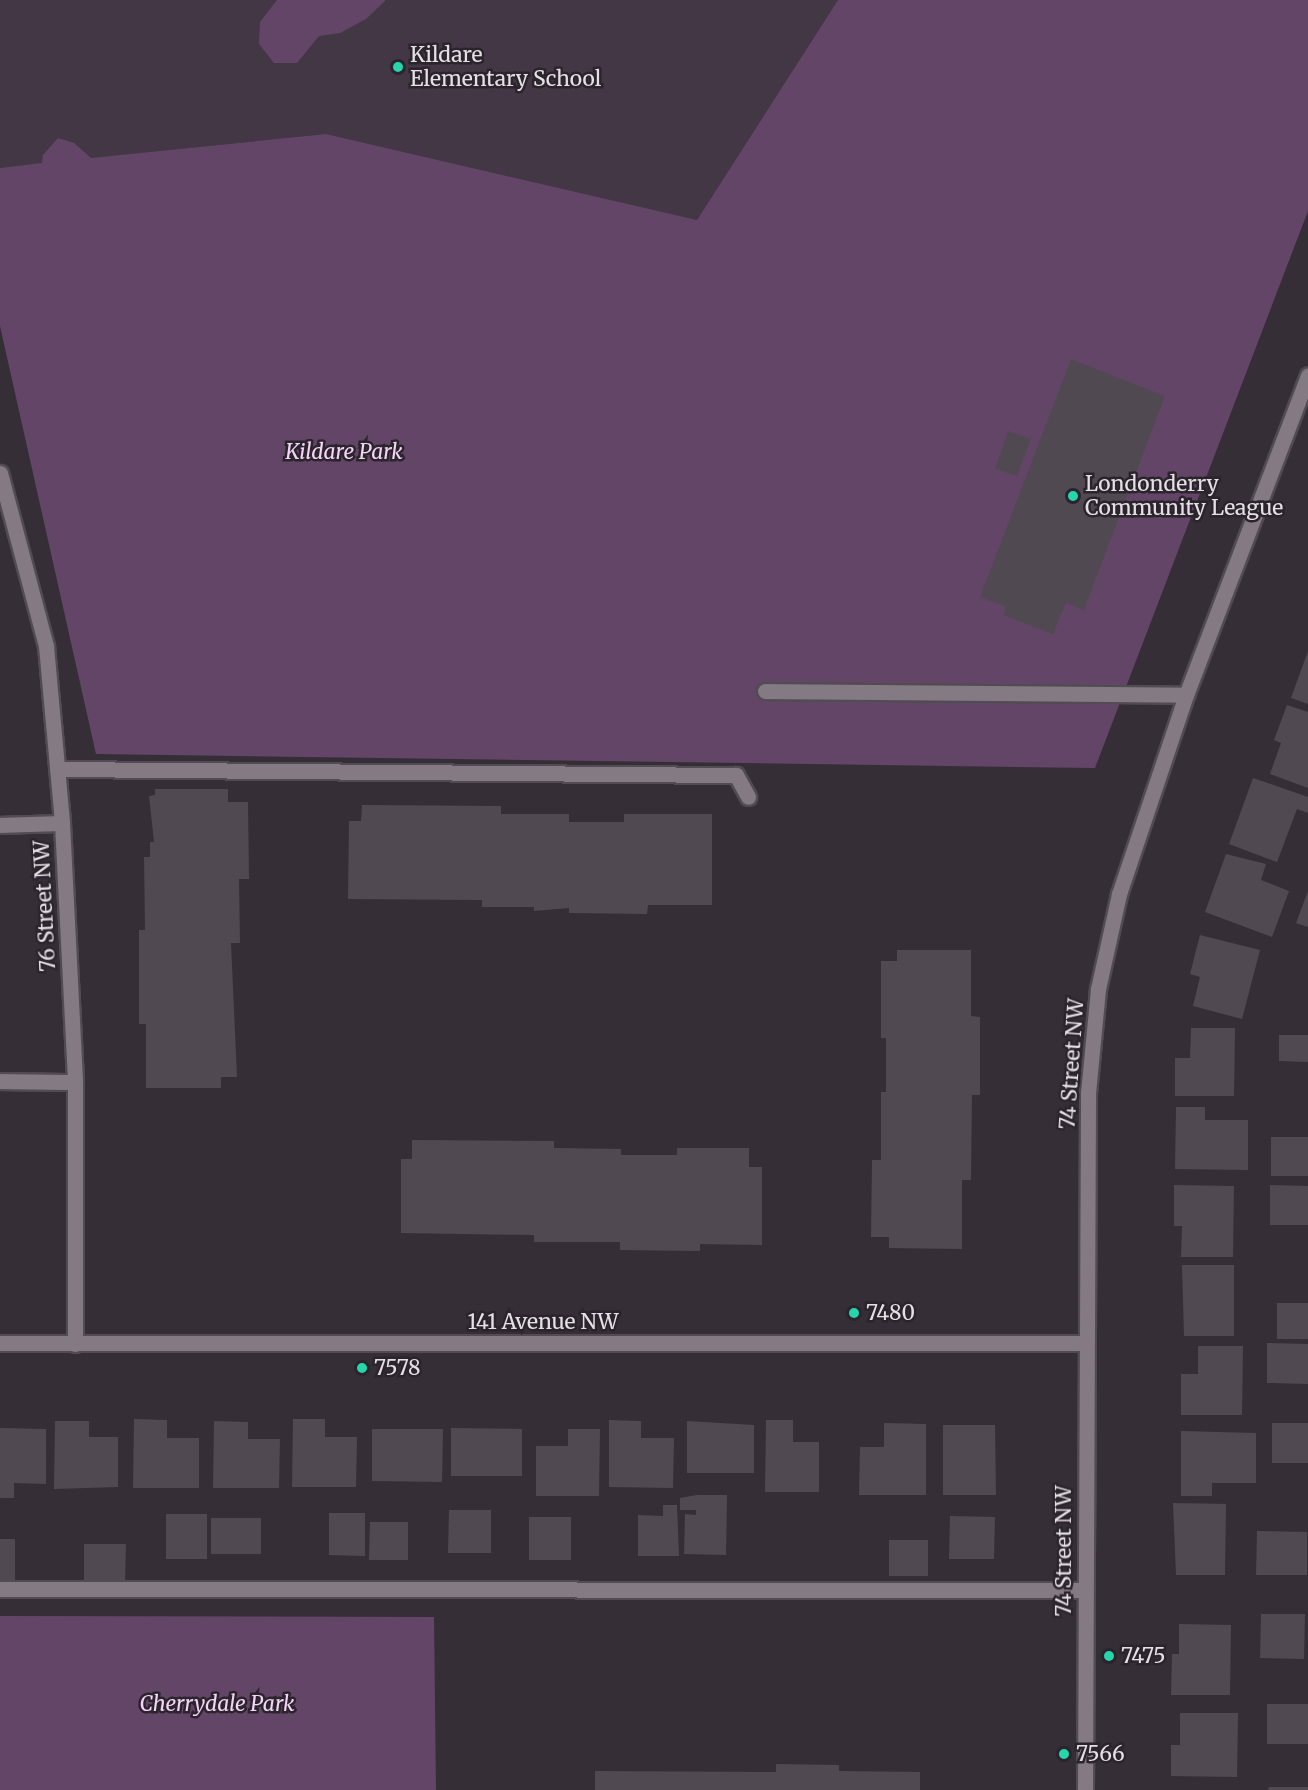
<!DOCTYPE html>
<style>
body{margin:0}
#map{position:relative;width:1308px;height:1790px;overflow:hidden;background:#362e37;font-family:Merriweather,serif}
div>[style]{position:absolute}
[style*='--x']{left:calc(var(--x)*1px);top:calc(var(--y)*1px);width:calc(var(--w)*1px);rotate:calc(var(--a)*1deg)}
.built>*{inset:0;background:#433745}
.green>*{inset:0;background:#634667}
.building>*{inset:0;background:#514952}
.roads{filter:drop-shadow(2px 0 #514b52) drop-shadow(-2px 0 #514b52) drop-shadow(0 2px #514b52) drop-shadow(0 -2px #514b52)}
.service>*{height:15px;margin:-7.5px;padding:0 7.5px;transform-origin:7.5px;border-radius:7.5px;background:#837a84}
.minor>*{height:15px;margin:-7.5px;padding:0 7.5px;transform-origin:7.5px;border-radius:7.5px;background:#837a84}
.tertiary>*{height:15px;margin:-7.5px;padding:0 7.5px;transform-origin:7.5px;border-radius:7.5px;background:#837a84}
.dots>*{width:16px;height:16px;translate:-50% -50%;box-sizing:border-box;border:3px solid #2c242d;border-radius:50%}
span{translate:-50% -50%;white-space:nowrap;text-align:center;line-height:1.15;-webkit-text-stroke:5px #2c242d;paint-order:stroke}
.poi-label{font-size:21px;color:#e5e0e6}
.left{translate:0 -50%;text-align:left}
.park-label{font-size:21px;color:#f4d5f8;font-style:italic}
.street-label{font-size:21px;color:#e5e0e6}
</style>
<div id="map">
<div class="built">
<i style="clip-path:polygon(0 0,838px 0,697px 220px,326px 134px,0 168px)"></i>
</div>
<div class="green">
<i style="clip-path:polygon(277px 0,385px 0,385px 1px,366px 19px,340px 33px,319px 36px,297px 63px,274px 63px,259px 44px,260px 22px)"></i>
<i style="clip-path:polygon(838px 0,1308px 0,1308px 211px,1095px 768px,96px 754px,0 326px,0 168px,42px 163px,43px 155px,58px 138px,74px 143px,91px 158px,326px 134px,697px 220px)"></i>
<i style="clip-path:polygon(0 1616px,434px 1617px,436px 1790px,0 1790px)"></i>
</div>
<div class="building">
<i style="clip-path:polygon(1071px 359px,1165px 396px,1084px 610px,1066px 603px,1053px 634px,1003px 615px,1006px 607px,980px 597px)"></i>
<i style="clip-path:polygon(1008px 431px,1031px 439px,1017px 476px,995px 469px)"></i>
<i style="clip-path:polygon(1308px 651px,1308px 704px,1291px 698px)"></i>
<i style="clip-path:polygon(1287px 705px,1308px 712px,1308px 788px,1270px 774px,1281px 743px,1274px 740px)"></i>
<i style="clip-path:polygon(1253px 778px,1308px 797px,1308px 813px,1297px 809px,1277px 862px,1229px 844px)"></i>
<i style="clip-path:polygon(155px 789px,228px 789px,228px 802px,248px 802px,249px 879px,239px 879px,240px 943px,231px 943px,237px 1077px,221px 1077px,221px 1088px,146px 1088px,146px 1024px,139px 1024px,139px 930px,145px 930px,144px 857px,150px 857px,150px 842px,154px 842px,149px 796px,155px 795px)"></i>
<i style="clip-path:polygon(362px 805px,501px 806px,501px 814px,569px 814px,569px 822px,624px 822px,624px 814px,712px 814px,712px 905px,648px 905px,647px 914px,569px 913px,569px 908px,534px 911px,534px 907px,482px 907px,482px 900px,348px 899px,349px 821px,361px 821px)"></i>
<i style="clip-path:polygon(1226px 854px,1266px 864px,1261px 880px,1289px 891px,1272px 937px,1205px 912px)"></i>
<i style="clip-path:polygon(1308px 891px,1308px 927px,1296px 923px)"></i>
<i style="clip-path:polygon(1200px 935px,1260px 950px,1242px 1019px,1193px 1006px,1200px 977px,1190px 974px)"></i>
<i style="clip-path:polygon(897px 950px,971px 950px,971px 1016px,980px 1017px,980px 1095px,972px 1095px,971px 1180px,962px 1180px,962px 1249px,889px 1248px,889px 1237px,871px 1237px,872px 1160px,881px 1160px,881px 1092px,886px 1092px,886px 1038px,881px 1038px,881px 961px,897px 961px)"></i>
<i style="clip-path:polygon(1191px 1028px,1235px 1028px,1234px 1096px,1175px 1096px,1175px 1058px,1190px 1058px)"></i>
<i style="clip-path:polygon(1279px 1035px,1308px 1035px,1308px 1062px,1279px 1061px)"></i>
<i style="clip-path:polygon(1176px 1107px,1205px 1107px,1205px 1120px,1248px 1120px,1248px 1170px,1175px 1169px)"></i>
<i style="clip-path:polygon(1271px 1137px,1308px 1137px,1308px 1176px,1271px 1176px)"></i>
<i style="clip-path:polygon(412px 1140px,554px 1141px,554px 1148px,621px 1149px,621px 1155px,677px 1155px,677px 1148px,749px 1148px,749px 1167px,762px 1167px,762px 1245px,700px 1244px,700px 1251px,620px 1250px,620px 1242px,534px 1242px,534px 1235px,401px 1233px,401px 1159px,412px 1159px)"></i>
<i style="clip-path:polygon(1174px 1185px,1234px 1186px,1233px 1257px,1181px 1257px,1182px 1226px,1174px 1226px)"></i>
<i style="clip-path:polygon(1270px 1185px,1308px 1186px,1308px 1225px,1270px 1225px)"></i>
<i style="clip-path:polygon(1182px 1265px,1234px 1265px,1234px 1336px,1184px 1336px)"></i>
<i style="clip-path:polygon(1277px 1303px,1308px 1303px,1308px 1339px,1277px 1339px)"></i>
<i style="clip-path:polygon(1267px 1343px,1308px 1344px,1308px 1384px,1267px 1383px)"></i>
<i style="clip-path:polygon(1198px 1346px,1243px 1346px,1242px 1415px,1181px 1415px,1181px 1374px,1198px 1374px)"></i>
<i style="clip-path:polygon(134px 1419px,167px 1420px,167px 1438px,199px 1438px,199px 1488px,133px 1488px)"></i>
<i style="clip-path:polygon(293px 1419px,325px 1419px,325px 1437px,357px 1437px,356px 1487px,292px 1487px)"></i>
<i style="clip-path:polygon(609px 1420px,641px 1421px,641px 1438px,674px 1438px,673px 1488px,609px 1487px)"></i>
<i style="clip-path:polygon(766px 1420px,793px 1420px,793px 1442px,819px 1442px,819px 1492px,765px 1492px)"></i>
<i style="clip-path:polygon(55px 1421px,89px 1421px,89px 1437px,118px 1437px,118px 1487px,54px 1489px)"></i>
<i style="clip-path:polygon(214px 1421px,248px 1422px,248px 1439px,280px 1439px,279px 1488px,213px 1488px)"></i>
<i style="clip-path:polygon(687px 1421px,754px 1425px,754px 1473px,687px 1473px)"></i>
<i style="clip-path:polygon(884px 1423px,926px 1424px,926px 1495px,859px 1495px,860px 1447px,884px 1447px)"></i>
<i style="clip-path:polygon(1272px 1423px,1308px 1423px,1308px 1463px,1272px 1463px)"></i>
<i style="clip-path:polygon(943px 1425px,995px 1425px,996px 1495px,943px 1495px)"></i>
<i style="clip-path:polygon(0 1428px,46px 1429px,46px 1484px,14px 1483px,14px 1498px,0 1498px)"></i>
<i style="clip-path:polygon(451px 1428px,522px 1429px,522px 1476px,451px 1476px)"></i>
<i style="clip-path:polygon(372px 1429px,443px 1429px,442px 1482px,372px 1481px)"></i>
<i style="clip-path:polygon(568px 1429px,600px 1429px,599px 1496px,536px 1496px,536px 1446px,568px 1446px)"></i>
<i style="clip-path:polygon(1181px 1431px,1256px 1433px,1256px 1483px,1212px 1483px,1212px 1496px,1181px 1496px)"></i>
<i style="clip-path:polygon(697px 1495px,727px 1495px,726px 1555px,684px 1554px,685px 1514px,696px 1515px,696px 1510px,680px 1510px,680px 1498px)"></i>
<i style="clip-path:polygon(1173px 1503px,1226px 1504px,1225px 1575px,1176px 1575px)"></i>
<i style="clip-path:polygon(663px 1505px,677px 1505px,679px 1556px,638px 1556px,638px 1515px,663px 1516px)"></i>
<i style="clip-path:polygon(449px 1510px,491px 1510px,491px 1553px,448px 1553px)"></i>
<i style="clip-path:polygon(329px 1513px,365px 1513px,365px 1556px,329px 1555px)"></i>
<i style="clip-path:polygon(166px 1514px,207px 1514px,207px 1559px,166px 1559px)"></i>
<i style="clip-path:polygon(950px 1516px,995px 1517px,994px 1559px,949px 1559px)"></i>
<i style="clip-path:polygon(529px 1517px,571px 1517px,571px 1560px,529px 1560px)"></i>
<i style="clip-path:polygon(211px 1518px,261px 1518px,261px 1554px,211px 1554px)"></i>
<i style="clip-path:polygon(370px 1522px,408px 1522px,408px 1560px,369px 1560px)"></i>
<i style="clip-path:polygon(1257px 1531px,1307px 1532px,1307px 1575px,1256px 1575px)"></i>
<i style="clip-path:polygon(0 1539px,15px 1539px,15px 1582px,0 1581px)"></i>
<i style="clip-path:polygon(889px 1540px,928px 1540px,928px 1576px,889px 1576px)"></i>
<i style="clip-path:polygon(84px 1544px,126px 1544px,125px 1582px,84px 1582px)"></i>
<i style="clip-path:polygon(1261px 1614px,1305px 1614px,1304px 1659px,1260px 1658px)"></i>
<i style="clip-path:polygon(1179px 1624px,1231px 1625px,1230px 1695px,1171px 1695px,1172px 1654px,1179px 1654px)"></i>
<i style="clip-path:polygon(1267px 1704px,1308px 1704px,1308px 1744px,1267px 1744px)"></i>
<i style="clip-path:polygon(1180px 1713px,1238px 1713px,1237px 1777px,1171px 1776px,1171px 1745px,1180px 1745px)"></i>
<i style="clip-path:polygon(776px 1764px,839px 1765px,839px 1771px,920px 1772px,920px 1790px,595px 1790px,595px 1771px,776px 1772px)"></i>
<i style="clip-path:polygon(1269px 1787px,1308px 1787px,1308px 1790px,1268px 1790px)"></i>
</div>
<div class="roads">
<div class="service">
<i style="--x:765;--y:691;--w:421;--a:0.5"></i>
<i style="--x:57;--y:769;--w:679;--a:0.51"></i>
<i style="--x:736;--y:775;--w:25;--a:61"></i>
<i style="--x:0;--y:1081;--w:75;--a:0.8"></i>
<i style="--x:0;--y:1589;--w:1085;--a:0.05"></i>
</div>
<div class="minor">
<i style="--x:0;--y:473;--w:179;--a:75.1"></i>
<i style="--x:46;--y:646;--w:178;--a:84.8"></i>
<i style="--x:62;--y:823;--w:259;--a:87.1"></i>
<i style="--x:75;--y:1082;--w:262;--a:90"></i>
<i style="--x:0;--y:825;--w:62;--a:-1.8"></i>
</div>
<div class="tertiary">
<i style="--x:0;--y:1343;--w:1086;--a:0"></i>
<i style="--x:1085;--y:1790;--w:697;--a:-89.75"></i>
<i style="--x:1088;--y:1093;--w:104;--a:-84.5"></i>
<i style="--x:1098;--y:989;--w:97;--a:-77.5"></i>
<i style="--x:1119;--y:894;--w:210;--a:-71.4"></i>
<i style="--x:1186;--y:695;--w:342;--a:-69.1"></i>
</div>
</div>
<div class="dots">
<i style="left:398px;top:67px;background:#27d5ad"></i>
<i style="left:1073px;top:496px;background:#27d5ad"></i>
<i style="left:854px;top:1313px;background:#27d5ad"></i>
<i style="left:362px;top:1368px;background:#27d5ad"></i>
<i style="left:1109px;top:1656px;background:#27d5ad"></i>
<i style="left:1064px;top:1754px;background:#27d5ad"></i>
</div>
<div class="poi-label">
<span class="left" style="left:410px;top:67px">Kildare<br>Elementary School</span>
<span class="left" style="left:1085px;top:496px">Londonderry<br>Community League</span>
<span class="left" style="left:866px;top:1313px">7480</span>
<span class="left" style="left:374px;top:1368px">7578</span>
<span class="left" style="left:1121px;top:1656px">7475</span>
<span class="left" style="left:1076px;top:1754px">7566</span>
</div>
<div class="park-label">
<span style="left:344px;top:452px">Kildare Park</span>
<span style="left:217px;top:1704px">Cherrydale Park</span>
</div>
<div class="street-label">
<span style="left:45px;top:906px;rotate:-93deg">76 Street NW</span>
<span style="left:1072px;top:1064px;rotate:-86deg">74 Street NW</span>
<span style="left:543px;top:1322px">141 Avenue NW</span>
<span style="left:1064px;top:1551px;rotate:-90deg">74 Street NW</span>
</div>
</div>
